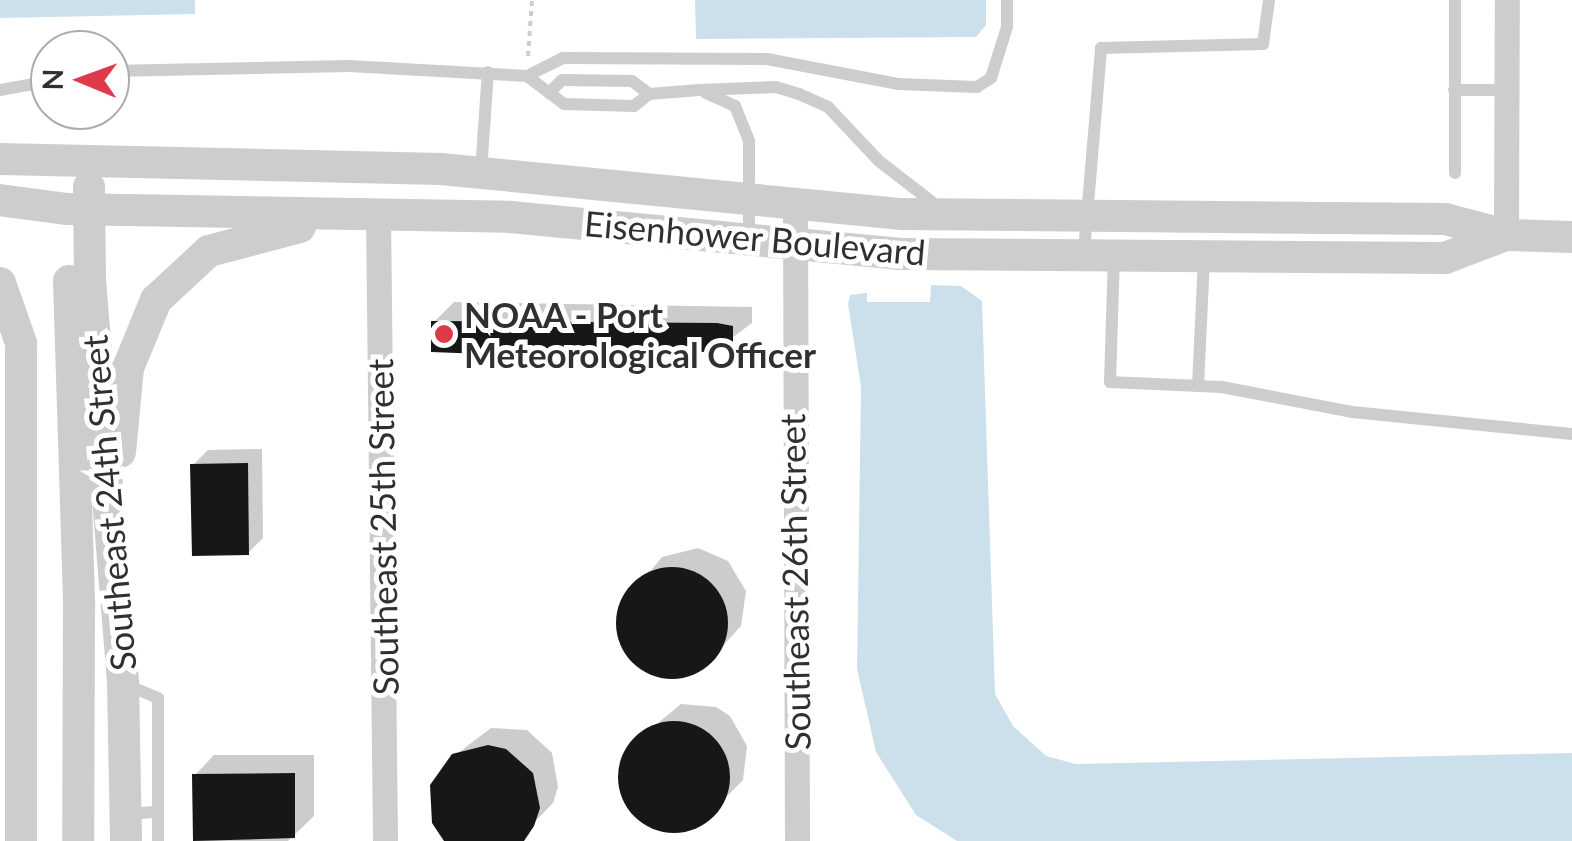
<!DOCTYPE html>
<style>
body{margin:0}
#map{position:relative;width:1572px;height:841px;overflow:hidden;background:#fff;font-family:Lato,sans-serif}
div>[style]{position:absolute}
[style*='--x']{left:calc(var(--x)*1px);top:calc(var(--y)*1px);width:calc(var(--w)*1px);rotate:calc(var(--a)*1deg)}
.water>*{inset:0;background:#cce0eb}
.shadow>*{inset:0;background:#0003}
.building>*{inset:0;background:#171717}
.round{border-radius:50%}
.path>*{height:4px;margin-top:-2px;transform-origin:0;background:repeating-linear-gradient(90deg,#cdcdcd 0 5px,transparent 0 10px)}
.service>*{height:12px;margin:-6px;padding:0 6px;transform-origin:6px;border-radius:6px;background:#cdcdcd}
.minor>*{height:25px;margin:-12.5px;padding:0 12.5px;transform-origin:12.5px;border-radius:12.5px;background:#cdcdcd}
.tertiary>*{height:32px;margin:-16px;padding:0 16px;transform-origin:16px;border-radius:16px;background:#cdcdcd}
.dots>*{width:28px;height:28px;translate:-50% -50%;box-sizing:border-box;border:5px solid #fff;border-radius:50%}
span{translate:-50% -50%;white-space:nowrap;text-align:center;line-height:1.15;-webkit-text-stroke:10px #fff;paint-order:stroke}
.street-label{font-size:35px;color:#303030}
.poi-label{font-size:35px;color:#303030;font-weight:700}
.left{translate:0 -50%;text-align:left}
.north{position:absolute;left:30px;top:30px;width:100px;height:100px;box-sizing:border-box;background:#fff;border:2px solid #acacac;border-radius:50%;rotate:271deg;font-size:28px;font-weight:700;line-height:40px;text-align:center;color:#303030}
.north::after{content:'';display:block;margin:auto;width:35px;height:45px;background:#de3a4b;clip-path:polygon(50% 0,100% 100%,50% 72%,0 100%)}
</style>
<div id="map">
<div class="water">
<i style="clip-path:polygon(0 0,195px 0,195px 14px,0 18px)"></i>
<i style="clip-path:polygon(695px 0,986px 0,986px 25px,976px 37px,696px 39px)"></i>
<i style="clip-path:polygon(931px 285px,961px 286px,982px 301px,995px 694px,1013px 726px,1046px 756px,1076px 764px,1572px 753px,1572px 841px,957px 841px,916px 815px,876px 752px,857px 669px,861px 387px,848px 304px,850px 295px,867px 293px,867px 302px,930px 302px)"></i>
</div>
<div class="shadow">
<i style="clip-path:polygon(454px 302px,752px 307px,752px 323px,717px 349px,566px 349px,561px 354px,434px 322px)"></i>
<i style="clip-path:polygon(262px 449px,263px 538px,248px 553px,193px 465px,208px 450px)"></i>
<i style="clip-path:polygon(698px 548px,728px 561px,746px 591px,741px 626px,710px 660px,680px 677px,646px 671px,622px 644px,620px 608px,662px 557px)"></i>
<i style="clip-path:polygon(681px 704px,716px 707px,730px 716px,747px 746px,743px 780px,698px 826px,682px 831px,648px 825px,634px 814px,620px 780px,630px 746px)"></i>
<i style="clip-path:polygon(491px 728px,527px 730px,552px 753px,558px 787px,553px 803px,516px 841px,452px 841px,454px 756px)"></i>
<i style="clip-path:polygon(214px 755px,314px 755px,314px 816px,288px 841px,198px 841px,195px 775px)"></i>
</div>
<div class="building">
<i style="clip-path:polygon(431px 321px,717px 323px,733px 326px,733px 346px,719px 346px,718px 352px,562px 351px,562px 357px,431px 352px)"></i>
<i style="clip-path:polygon(248px 463px,249px 555px,192px 556px,190px 464px)"></i>
<i class="round" style="left:616px;top:567px;width:112px;height:112px"></i>
<i class="round" style="left:618px;top:721px;width:112px;height:112px"></i>
<i style="clip-path:polygon(488px 745px,506px 749px,533px 773px,540px 808px,534px 826px,524px 841px,444px 841px,432px 823px,430px 785px,452px 754px)"></i>
<i style="clip-path:polygon(295px 773px,295px 838px,193px 841px,192px 774px)"></i>
</div>
<div class="path">
<i style="--x:528;--y:56;--w:56;--a:-85.9"></i>
</div>
<div class="service">
<i style="--x:110;--y:71;--w:239;--a:-1.2"></i>
<i style="--x:349;--y:66;--w:178;--a:3.2"></i>
<i style="--x:527;--y:76;--w:40;--a:-26.6"></i>
<i style="--x:563;--y:58;--w:204;--a:0.3"></i>
<i style="--x:767;--y:59;--w:133;--a:10.8"></i>
<i style="--x:898;--y:84;--w:79;--a:2.2"></i>
<i style="--x:977;--y:87;--w:17;--a:-33"></i>
<i style="--x:991;--y:78;--w:53;--a:-72.6"></i>
<i style="--x:1007;--y:27;--w:27;--a:-90"></i>
<i style="--x:527;--y:76;--w:46;--a:37.1"></i>
<i style="--x:564;--y:104;--w:70;--a:1.6"></i>
<i style="--x:634;--y:106;--w:19;--a:-39"></i>
<i style="--x:649;--y:94;--w:50;--a:-4.6"></i>
<i style="--x:699;--y:90;--w:77;--a:-2.2"></i>
<i style="--x:776;--y:87;--w:24;--a:17"></i>
<i style="--x:799;--y:94;--w:32;--a:24"></i>
<i style="--x:828;--y:107;--w:74;--a:46.6"></i>
<i style="--x:879;--y:161;--w:78;--a:37.7"></i>
<i style="--x:0;--y:90;--w:51;--a:-10.2"></i>
<i style="--x:1454;--y:90;--w:53;--a:0"></i>
<i style="--x:549;--y:93;--w:18;--a:-45"></i>
<i style="--x:562;--y:80;--w:70;--a:0.8"></i>
<i style="--x:632;--y:81;--w:21;--a:37"></i>
<i style="--x:706;--y:93;--w:32;--a:24"></i>
<i style="--x:735;--y:106;--w:38;--a:68"></i>
<i style="--x:749;--y:141;--w:95;--a:90"></i>
<i style="--x:481;--y:171;--w:99;--a:-86"></i>
<i style="--x:1455;--y:173;--w:173;--a:-90"></i>
<i style="--x:1084;--y:252;--w:205;--a:-85.2"></i>
<i style="--x:1101;--y:48;--w:162;--a:-1.4"></i>
<i style="--x:1263;--y:44;--w:44;--a:-82.2"></i>
<i style="--x:1114;--y:255;--w:127;--a:91.8"></i>
<i style="--x:1110;--y:382;--w:112;--a:2.6"></i>
<i style="--x:1222;--y:387;--w:132;--a:10.9"></i>
<i style="--x:1352;--y:412;--w:221;--a:5.7"></i>
<i style="--x:1198;--y:386;--w:127;--a:-87.3"></i>
<i style="--x:127;--y:685;--w:34;--a:23"></i>
<i style="--x:158;--y:698;--w:114;--a:90"></i>
<i style="--x:126;--y:814;--w:32;--a:-4"></i>
<i style="--x:158;--y:812;--w:29;--a:90"></i>
</div>
<div class="minor">
<i style="--x:795;--y:203;--w:638;--a:89.82"></i>
<i style="--x:378;--y:213;--w:628;--a:89.36"></i>
<i style="--x:1506;--y:235;--w:235;--a:-89.8"></i>
</div>
<div class="tertiary">
<i style="--x:0;--y:159;--w:441;--a:1.3"></i>
<i style="--x:441;--y:169;--w:463;--a:5.6"></i>
<i style="--x:902;--y:214;--w:543;--a:0.53"></i>
<i style="--x:1445;--y:219;--w:63;--a:14.7"></i>
<i style="--x:1506;--y:235;--w:66;--a:1.7"></i>
<i style="--x:89;--y:187;--w:93;--a:89.4"></i>
<i style="--x:90;--y:280;--w:404;--a:85.3"></i>
<i style="--x:123;--y:683;--w:158;--a:88.9"></i>
<i style="--x:0;--y:200;--w:68;--a:7.7"></i>
<i style="--x:67;--y:209;--w:443;--a:1"></i>
<i style="--x:510;--y:217;--w:393;--a:5.4"></i>
<i style="--x:901;--y:254;--w:544;--a:0.42"></i>
<i style="--x:1445;--y:258;--w:65;--a:-20.7"></i>
<i style="--x:69;--y:281;--w:327;--a:88.2"></i>
<i style="--x:79;--y:608;--w:233;--a:90.2"></i>
<i style="--x:0;--y:283;--w:64;--a:70.7"></i>
<i style="--x:21;--y:343;--w:498;--a:90"></i>
<i style="--x:120;--y:452;--w:84;--a:-84.6"></i>
<i style="--x:128;--y:368;--w:74;--a:-67.6"></i>
<i style="--x:156;--y:300;--w:72;--a:-42.8"></i>
<i style="--x:209;--y:251;--w:94;--a:-14.8"></i>
</div>
<div class="dots">
<i style="left:444px;top:334px;background:#de3a4b"></i>
</div>
<div class="street-label">
<span style="left:755px;top:237px;rotate:5deg">Eisenhower Boulevard</span>
<span style="left:108px;top:503px;rotate:-95deg">Southeast 24th Street</span>
<span style="left:382px;top:527px;rotate:-91deg">Southeast 25th Street</span>
<span style="left:794px;top:582px;rotate:-91deg">Southeast 26th Street</span>
</div>
<div class="poi-label">
<span class="left" style="left:464px;top:334px">NOAA - Port<br>Meteorological Officer</span>
</div>
<div class="north">N</div>
</div>
